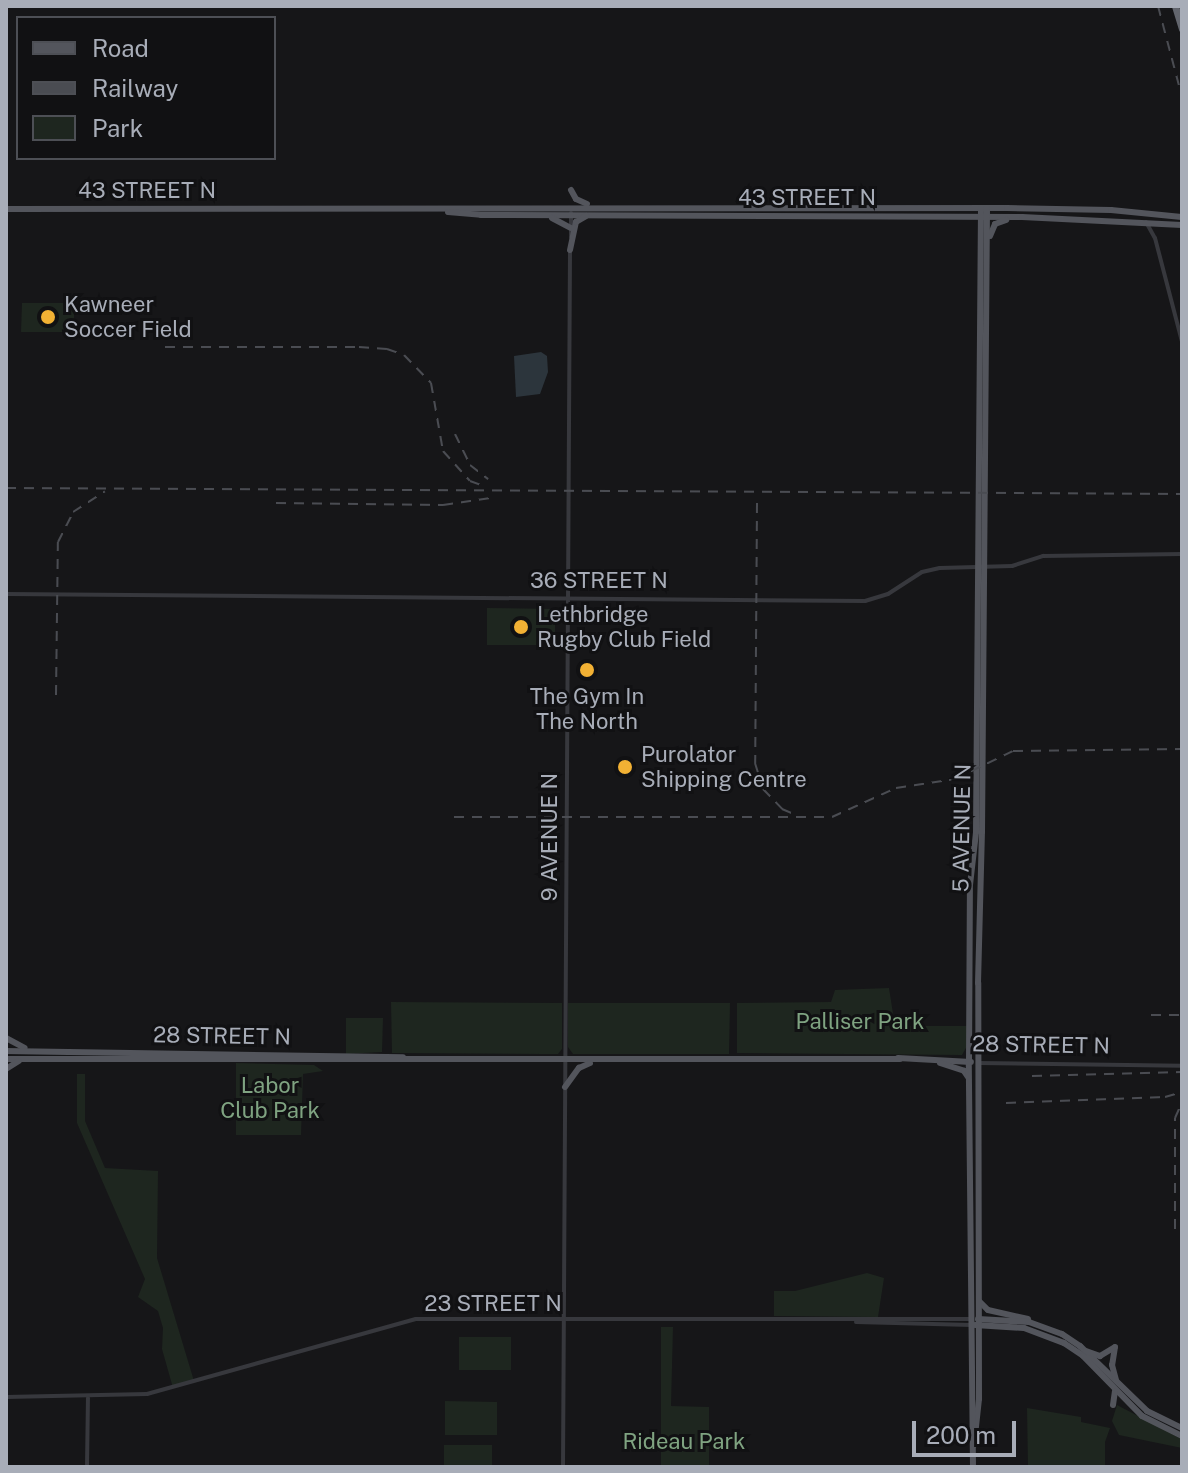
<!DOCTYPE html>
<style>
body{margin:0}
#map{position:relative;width:1188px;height:1473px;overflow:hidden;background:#161618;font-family:"Public Sans",sans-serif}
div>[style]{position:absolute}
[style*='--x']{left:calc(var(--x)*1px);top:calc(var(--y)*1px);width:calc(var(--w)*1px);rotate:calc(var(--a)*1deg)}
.green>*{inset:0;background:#1e261f}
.water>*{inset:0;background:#2c353c}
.minor>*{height:4px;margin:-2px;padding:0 2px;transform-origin:2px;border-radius:2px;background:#37383d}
.major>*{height:6px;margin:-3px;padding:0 3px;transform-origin:3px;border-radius:3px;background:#53555c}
.highway>*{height:7px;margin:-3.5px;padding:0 3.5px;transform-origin:3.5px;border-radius:3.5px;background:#63666e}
.rail>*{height:2px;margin-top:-1px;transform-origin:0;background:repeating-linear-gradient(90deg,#4a4c52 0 10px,transparent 0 18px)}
.dots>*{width:22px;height:22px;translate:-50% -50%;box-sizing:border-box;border:4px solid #111113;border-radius:50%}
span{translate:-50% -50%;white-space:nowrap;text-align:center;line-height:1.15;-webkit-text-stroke:6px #111113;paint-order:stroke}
.street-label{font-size:22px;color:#a8adb8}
.poi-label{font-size:22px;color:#a8adb8}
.left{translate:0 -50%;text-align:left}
.park-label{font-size:22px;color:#7fa381}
.frame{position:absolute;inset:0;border:8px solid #a8adb8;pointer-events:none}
.legend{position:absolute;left:16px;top:16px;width:260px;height:144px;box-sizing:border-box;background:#111113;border:2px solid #4d4f55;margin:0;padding:10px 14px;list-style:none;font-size:24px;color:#a8adb8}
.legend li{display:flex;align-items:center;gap:16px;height:40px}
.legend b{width:40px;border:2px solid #4d4f55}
.scale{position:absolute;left:912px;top:1421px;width:104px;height:36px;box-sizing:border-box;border:4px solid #a8adb8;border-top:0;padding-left:10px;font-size:24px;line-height:28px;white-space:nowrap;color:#a8adb8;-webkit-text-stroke:6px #111113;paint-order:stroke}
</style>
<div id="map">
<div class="green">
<i style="clip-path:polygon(22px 303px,74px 303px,74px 332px,21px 332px)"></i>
<i style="clip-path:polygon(487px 608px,555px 609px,555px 645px,487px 645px)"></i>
<i style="clip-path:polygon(889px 988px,895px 1026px,967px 1026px,967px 1046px,962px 1055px,737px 1053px,737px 1003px,831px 1002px,835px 990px)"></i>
<i style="clip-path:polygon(391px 1002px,562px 1003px,562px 1049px,558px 1054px,544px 1054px,392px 1053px)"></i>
<i style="clip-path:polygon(568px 1003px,730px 1003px,729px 1054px,573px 1054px,568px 1047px)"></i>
<i style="clip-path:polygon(346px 1018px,383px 1018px,382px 1052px,346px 1054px)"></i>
<i style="clip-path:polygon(236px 1063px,314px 1065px,323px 1071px,303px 1074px,301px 1135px,236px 1135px)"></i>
<i style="clip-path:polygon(77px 1074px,85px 1074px,85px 1121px,105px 1168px,158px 1171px,157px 1258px,194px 1381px,173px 1388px,162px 1349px,163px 1328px,158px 1311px,138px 1297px,145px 1279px,77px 1123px)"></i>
<i style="clip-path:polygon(867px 1273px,884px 1278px,878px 1317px,774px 1316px,774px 1291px,795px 1291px)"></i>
<i style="clip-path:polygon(661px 1327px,673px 1327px,671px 1406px,709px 1407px,709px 1467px,661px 1467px)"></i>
<i style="clip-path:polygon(459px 1337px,511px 1337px,511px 1370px,459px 1370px)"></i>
<i style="clip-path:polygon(445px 1401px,497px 1402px,497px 1435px,445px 1435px)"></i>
<i style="clip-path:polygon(1117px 1405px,1182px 1439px,1182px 1448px,1119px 1435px,1112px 1421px)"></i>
<i style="clip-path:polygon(1027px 1408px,1081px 1417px,1081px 1422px,1110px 1428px,1105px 1442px,1105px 1467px,1028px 1467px)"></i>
<i style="clip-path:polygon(444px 1445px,492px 1445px,492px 1467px,444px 1467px)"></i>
</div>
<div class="water">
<i style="clip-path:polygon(541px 352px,547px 356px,548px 372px,540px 394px,516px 397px,514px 356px)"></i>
</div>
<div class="minor">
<i style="--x:1146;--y:222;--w:18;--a:61"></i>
<i style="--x:1155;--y:238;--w:107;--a:75.4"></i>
<i style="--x:571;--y:237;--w:24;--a:-90"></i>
<i style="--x:6;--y:594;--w:859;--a:0.47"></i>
<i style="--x:865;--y:601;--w:24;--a:-17"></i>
<i style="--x:888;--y:594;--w:40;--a:-32.9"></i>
<i style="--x:922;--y:572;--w:18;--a:-13"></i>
<i style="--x:940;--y:568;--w:72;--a:-1.6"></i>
<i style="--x:1012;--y:566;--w:33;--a:-18"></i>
<i style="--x:1043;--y:556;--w:139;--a:-0.8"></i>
<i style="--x:978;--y:1063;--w:204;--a:0.8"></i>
<i style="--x:856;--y:1322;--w:116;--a:1.5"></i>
<i style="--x:6;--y:1397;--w:141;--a:-1.2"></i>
<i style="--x:147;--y:1394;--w:279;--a:-15.6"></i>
<i style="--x:416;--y:1319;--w:556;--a:0"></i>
<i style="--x:87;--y:1467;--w:69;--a:-89.2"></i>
<i style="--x:563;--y:1467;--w:1218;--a:-89.67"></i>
</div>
<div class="major">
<i style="--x:571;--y:190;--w:10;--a:61"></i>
<i style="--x:576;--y:199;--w:12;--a:24"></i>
<i style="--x:6;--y:209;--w:1001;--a:-0.06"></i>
<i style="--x:1007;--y:208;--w:104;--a:1.1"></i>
<i style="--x:1111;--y:210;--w:71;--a:5.6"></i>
<i style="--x:448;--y:212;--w:33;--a:5"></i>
<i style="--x:481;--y:215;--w:541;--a:0.21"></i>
<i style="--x:1022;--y:217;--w:160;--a:2.9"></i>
<i style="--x:552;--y:218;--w:21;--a:28"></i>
<i style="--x:990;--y:236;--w:13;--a:-67"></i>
<i style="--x:995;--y:224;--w:12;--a:-20"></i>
<i style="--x:570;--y:250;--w:29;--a:-78"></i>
<i style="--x:576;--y:222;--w:12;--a:-31"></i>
<i style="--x:6;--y:1038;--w:21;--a:28"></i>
<i style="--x:6;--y:1051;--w:397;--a:0.9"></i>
<i style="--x:898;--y:1058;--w:73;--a:3.1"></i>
<i style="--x:6;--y:1059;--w:894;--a:0"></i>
<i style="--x:940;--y:1063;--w:25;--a:18"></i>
<i style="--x:964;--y:1071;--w:7;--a:56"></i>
<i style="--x:6;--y:1069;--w:15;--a:-32"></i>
<i style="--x:565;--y:1087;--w:24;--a:-54"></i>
<i style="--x:579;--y:1068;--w:12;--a:-24"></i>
<i style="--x:980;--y:1302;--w:11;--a:45"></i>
<i style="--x:988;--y:1310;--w:41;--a:12.7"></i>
<i style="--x:978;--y:1319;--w:51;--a:3.4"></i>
<i style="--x:1029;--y:1322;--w:35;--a:20"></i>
<i style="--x:1062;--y:1334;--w:22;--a:34"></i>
<i style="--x:1080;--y:1346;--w:93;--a:44.1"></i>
<i style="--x:1147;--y:1411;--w:39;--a:26"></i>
<i style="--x:975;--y:1325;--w:49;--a:3.5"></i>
<i style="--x:1024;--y:1328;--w:43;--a:20.6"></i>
<i style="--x:1064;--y:1343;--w:23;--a:34"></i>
<i style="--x:1083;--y:1356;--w:84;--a:45.5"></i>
<i style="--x:1142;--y:1416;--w:45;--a:26.6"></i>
<i style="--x:1115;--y:1347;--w:18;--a:99"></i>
<i style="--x:1112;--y:1365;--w:16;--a:75"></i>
<i style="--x:1086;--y:1351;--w:15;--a:20"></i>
<i style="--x:1100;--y:1356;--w:17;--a:-31"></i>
<i style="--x:1113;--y:1405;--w:14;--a:-82"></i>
<i style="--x:974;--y:1445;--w:46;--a:-83.8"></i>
<i style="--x:979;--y:1399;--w:416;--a:-90.1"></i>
<i style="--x:978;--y:983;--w:151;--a:-88.5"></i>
<i style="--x:982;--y:832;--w:624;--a:-89.54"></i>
<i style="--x:973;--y:1467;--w:405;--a:-90.6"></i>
<i style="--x:969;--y:1062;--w:177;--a:-89.7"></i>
<i style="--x:970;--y:885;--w:53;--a:-83.5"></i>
<i style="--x:976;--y:832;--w:624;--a:-89.54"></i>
</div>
<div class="highway">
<i style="--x:1175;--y:6;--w:24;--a:73"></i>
</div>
<div class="rail">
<i style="--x:1158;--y:6;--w:94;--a:75.2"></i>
<i style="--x:165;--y:347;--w:194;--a:0"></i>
<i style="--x:359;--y:347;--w:28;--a:4"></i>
<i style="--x:387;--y:349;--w:18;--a:19"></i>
<i style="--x:404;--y:355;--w:39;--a:46"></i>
<i style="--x:431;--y:383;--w:69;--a:80"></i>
<i style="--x:443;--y:451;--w:40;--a:48"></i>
<i style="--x:470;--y:481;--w:15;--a:20"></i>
<i style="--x:455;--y:434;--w:34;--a:64"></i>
<i style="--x:470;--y:465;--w:23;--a:38"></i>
<i style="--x:6;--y:488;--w:1176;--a:0.29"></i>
<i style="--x:276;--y:503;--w:167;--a:0.7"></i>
<i style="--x:443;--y:505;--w:48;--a:-8.5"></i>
<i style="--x:757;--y:503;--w:260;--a:90.4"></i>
<i style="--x:755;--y:763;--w:27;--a:73"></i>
<i style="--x:763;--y:789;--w:28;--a:46"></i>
<i style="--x:782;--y:809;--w:15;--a:23"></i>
<i style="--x:56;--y:695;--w:153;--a:-89.3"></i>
<i style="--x:58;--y:542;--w:34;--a:-63"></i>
<i style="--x:73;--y:512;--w:38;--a:-33"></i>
<i style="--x:454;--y:817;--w:378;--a:0"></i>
<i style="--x:832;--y:817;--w:70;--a:-24.4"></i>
<i style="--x:896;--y:788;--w:60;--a:-8.7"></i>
<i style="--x:955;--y:779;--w:64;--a:-25.8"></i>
<i style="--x:1013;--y:751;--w:169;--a:-0.7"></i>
<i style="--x:1151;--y:1015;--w:31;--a:0"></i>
<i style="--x:1032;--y:1076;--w:150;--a:-1.5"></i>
<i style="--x:1006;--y:1103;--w:159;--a:-2.2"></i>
<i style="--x:1165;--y:1097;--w:18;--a:-16"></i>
<i style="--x:1175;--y:1229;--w:111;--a:-90"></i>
<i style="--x:1175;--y:1118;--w:17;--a:-66"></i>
</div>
<div class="dots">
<i style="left:48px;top:317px;background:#f2b134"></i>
<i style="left:521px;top:627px;background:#f2b134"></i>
<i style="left:587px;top:670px;background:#f2b134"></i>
<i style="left:625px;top:767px;background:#f2b134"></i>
</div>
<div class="street-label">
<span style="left:147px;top:191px">43 STREET N</span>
<span style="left:807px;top:198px">43 STREET N</span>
<span style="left:599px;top:581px">36 STREET N</span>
<span style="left:962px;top:828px;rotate:-89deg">5 AVENUE N</span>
<span style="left:550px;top:837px;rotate:-90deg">9 AVENUE N</span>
<span style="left:222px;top:1036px;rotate:1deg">28 STREET N</span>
<span style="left:1041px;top:1045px;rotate:1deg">28 STREET N</span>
<span style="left:493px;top:1304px">23 STREET N</span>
</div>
<div class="poi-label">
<span class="left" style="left:64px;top:317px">Kawneer<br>Soccer Field</span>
<span class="left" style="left:537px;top:627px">Lethbridge<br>Rugby Club Field</span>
<span style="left:587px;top:709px">The Gym In<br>The North</span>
<span class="left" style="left:641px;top:767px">Purolator<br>Shipping Centre</span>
</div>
<div class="park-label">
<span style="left:860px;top:1022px">Palliser Park</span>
<span style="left:270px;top:1098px">Labor<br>Club Park</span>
<span style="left:684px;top:1442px">Rideau Park</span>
</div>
<div class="frame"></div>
<ul class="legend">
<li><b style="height:10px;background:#53555c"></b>Road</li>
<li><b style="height:10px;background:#4a4c52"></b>Railway</li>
<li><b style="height:22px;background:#1e261f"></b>Park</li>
</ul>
<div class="scale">200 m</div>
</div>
